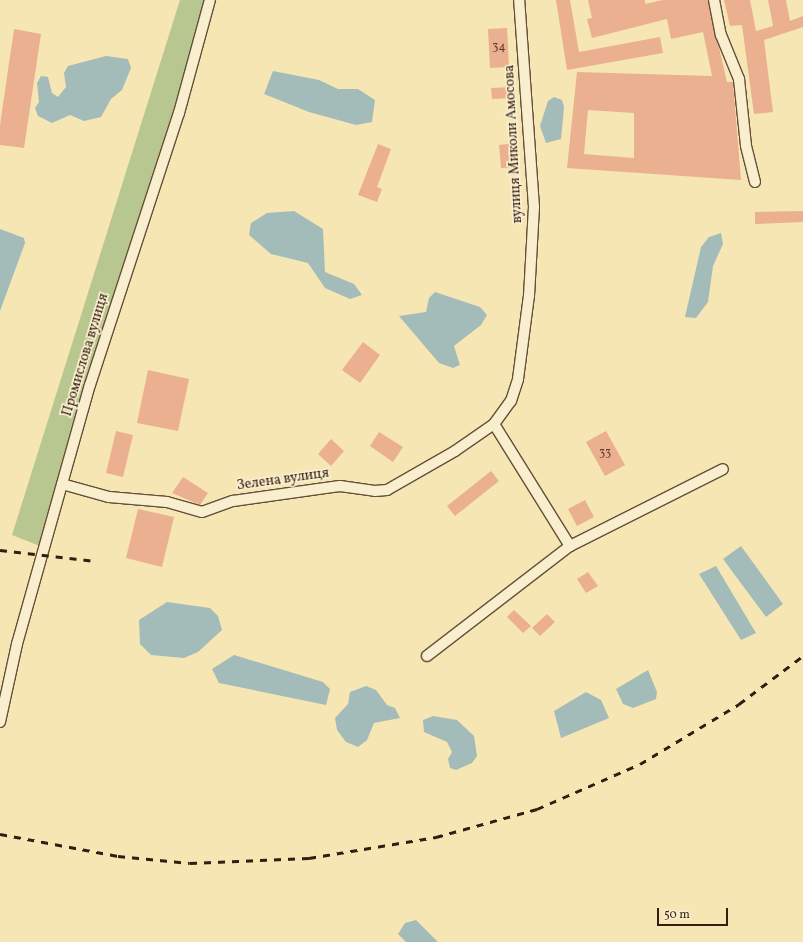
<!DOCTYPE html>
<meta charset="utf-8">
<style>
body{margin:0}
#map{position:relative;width:803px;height:942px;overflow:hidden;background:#f6e6b3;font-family:Vollkorn,serif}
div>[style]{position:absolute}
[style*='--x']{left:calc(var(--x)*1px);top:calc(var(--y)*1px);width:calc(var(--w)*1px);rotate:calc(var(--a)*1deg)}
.green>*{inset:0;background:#b8c68f}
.water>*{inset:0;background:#a3bcb9}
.building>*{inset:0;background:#ebb08f}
.roads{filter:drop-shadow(1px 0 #654e3a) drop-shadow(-1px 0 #654e3a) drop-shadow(0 1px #654e3a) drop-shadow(0 -1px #654e3a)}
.minor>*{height:10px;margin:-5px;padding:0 5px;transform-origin:5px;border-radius:5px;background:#f9efce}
.rail>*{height:3px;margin-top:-1.5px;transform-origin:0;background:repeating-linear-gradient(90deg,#351b12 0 7px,transparent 0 14px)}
span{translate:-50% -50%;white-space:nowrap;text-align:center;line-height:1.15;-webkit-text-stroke:3.5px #f9efce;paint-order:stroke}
.number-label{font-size:12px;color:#624031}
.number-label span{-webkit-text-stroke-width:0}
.street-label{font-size:14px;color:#351b12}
.scale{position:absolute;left:657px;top:908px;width:71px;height:18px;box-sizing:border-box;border:2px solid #351b12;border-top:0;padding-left:5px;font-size:12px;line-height:14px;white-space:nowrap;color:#351b12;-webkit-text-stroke:3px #f9efce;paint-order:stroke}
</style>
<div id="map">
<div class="green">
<i style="clip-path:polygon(180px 0,208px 0,88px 380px,40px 546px,12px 535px)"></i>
</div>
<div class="water">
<i style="clip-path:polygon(106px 56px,128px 59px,131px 68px,122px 90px,111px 99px,101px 117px,84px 121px,70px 115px,52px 123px,38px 116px,35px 108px,39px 102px,37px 83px,41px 76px,48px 77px,52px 93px,58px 97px,66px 87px,64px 73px,68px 66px)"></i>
<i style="clip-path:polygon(273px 71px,319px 80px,338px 89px,358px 89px,375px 100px,372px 122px,356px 125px,309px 112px,264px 94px)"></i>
<i style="clip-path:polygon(554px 97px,562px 100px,564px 107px,561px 139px,546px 143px,540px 126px,548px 101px)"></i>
<i style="clip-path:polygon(294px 211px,323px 229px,325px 272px,354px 284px,362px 295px,350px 299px,325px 288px,308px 263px,271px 254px,249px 235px,251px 223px,267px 213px)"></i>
<i style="clip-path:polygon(0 229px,24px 238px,25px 243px,0 311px)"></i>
<i style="clip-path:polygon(721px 233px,723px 244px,713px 266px,708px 302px,696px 318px,685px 317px,701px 247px,709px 237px)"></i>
<i style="clip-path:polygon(435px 292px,480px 307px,487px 315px,481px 325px,454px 346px,460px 365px,453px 368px,439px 363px,399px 316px,426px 312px,429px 298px)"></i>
<i style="clip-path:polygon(741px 546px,783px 604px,766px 617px,723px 559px)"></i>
<i style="clip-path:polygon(716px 566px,756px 633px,741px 640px,699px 574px)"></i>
<i style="clip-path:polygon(167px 602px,210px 608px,218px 616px,222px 630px,198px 652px,184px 658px,151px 655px,140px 644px,139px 620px)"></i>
<i style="clip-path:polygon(234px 655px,323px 682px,330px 689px,326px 705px,219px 683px,212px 669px)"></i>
<i style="clip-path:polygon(648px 670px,657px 692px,656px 699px,633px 708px,623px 704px,616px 689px)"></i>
<i style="clip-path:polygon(366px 686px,376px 690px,387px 705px,395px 708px,400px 718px,374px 723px,367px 740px,358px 747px,346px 742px,337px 730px,335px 718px,348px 704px,350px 692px)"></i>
<i style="clip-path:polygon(586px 692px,601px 700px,609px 718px,561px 738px,554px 711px)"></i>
<i style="clip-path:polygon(433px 716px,457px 720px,474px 736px,477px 756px,472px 763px,456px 770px,450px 768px,448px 759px,452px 752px,447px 742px,424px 732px,423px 720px)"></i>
<i style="clip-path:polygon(416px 920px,438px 942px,406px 942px,398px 934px,405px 923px)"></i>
</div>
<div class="building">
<i style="clip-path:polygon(556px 0,570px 0,579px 52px,660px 37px,663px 53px,567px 70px)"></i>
<i style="clip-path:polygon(evenodd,588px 0,645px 0,645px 4px,663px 0,708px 0,727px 82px,733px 82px,741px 180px,567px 168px,577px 72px,712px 76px,703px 32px,671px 39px,667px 19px,592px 38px,587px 19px,592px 18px,588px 0,588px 110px,634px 113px,634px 158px,584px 154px,588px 110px)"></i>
<i style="clip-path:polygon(724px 0,750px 0,756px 31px,773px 26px,768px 0,786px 0,790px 21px,803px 16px,803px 27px,764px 40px,773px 112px,754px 114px,742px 25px,730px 26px)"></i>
<i style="clip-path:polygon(507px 28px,509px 67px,490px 68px,488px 29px)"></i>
<i style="clip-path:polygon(14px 29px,41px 34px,24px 148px,0 145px,0 125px)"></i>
<i style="clip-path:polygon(511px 87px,511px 98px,492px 99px,491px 88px)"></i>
<i style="clip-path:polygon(515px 143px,517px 167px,501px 168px,499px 145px)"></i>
<i style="clip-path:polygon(378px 144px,391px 149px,377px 187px,382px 189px,377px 202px,358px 195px)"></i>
<i style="clip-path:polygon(803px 211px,803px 222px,755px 224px,755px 212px)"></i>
<i style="clip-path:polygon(363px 342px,380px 355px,360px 383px,342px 370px)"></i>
<i style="clip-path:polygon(148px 370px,189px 379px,178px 431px,137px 423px)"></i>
<i style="clip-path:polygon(116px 431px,133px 435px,123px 477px,106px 473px)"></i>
<i style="clip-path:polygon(606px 431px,625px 465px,605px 476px,586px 442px)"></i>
<i style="clip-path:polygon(379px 432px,403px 447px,393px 462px,370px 446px)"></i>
<i style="clip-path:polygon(331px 439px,344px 451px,331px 466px,318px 454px)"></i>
<i style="clip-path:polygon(491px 471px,499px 481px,455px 516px,447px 506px)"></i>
<i style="clip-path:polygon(183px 477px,208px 493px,200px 505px,172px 493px)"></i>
<i style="clip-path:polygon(585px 500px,594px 517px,577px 526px,568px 509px)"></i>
<i style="clip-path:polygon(138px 509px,174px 517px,162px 567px,126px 558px)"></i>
<i style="clip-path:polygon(588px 572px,598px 586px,586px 593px,577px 579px)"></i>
<i style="clip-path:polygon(514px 610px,531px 626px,523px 633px,507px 617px)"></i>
<i style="clip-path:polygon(547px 614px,555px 622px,540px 636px,532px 628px)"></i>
</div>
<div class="roads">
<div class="minor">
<i style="--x:714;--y:0;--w:36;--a:79"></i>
<i style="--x:721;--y:35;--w:48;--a:67.8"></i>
<i style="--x:739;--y:79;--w:67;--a:84"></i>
<i style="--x:746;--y:146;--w:37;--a:76"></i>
<i style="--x:494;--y:424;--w:144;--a:58.1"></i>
<i style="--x:570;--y:546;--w:171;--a:-26.7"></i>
<i style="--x:62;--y:484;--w:49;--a:15.5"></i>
<i style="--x:109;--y:497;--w:58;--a:4.9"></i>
<i style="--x:167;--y:502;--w:36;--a:16"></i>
<i style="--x:202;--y:512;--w:33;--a:-20"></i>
<i style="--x:233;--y:501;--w:86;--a:-8"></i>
<i style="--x:318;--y:489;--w:22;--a:-8"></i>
<i style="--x:340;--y:486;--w:35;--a:8"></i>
<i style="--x:375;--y:491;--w:12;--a:-5"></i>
<i style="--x:387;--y:490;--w:78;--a:-29.8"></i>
<i style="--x:455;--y:451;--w:47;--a:-34.7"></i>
<i style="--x:494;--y:424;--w:29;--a:-54"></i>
<i style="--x:511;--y:401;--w:23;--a:-72"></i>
<i style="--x:518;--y:379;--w:84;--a:-82.5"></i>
<i style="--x:529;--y:296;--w:89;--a:-86.8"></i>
<i style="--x:534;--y:207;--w:208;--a:-94.1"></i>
<i style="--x:427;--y:656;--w:180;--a:-37.6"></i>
<i style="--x:0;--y:722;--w:80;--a:-77.7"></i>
<i style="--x:17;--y:644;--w:269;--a:-74.3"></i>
<i style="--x:90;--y:385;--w:286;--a:-71.9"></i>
<i style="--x:179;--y:113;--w:117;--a:-74.7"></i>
</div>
</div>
<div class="rail">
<i style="--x:0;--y:550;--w:96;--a:6.6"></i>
<i style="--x:0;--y:834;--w:120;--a:10.6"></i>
<i style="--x:118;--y:856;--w:72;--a:5.6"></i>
<i style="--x:190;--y:863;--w:119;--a:-2.4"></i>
<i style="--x:309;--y:858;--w:129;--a:-9.4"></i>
<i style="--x:436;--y:837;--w:105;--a:-15.5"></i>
<i style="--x:537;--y:809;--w:112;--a:-23.6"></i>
<i style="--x:640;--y:764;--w:116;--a:-31.2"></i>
<i style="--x:739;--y:704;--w:80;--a:-36.9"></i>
</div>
<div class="number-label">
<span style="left:499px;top:48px">34</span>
<span style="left:605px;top:454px">33</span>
</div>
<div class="street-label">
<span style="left:514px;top:144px;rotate:-93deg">вулиця Миколи Амосова</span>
<span style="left:86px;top:355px;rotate:-73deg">Промислова вулиця</span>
<span style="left:283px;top:480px;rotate:-8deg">Зелена вулиця</span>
</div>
<div class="scale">50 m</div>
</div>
